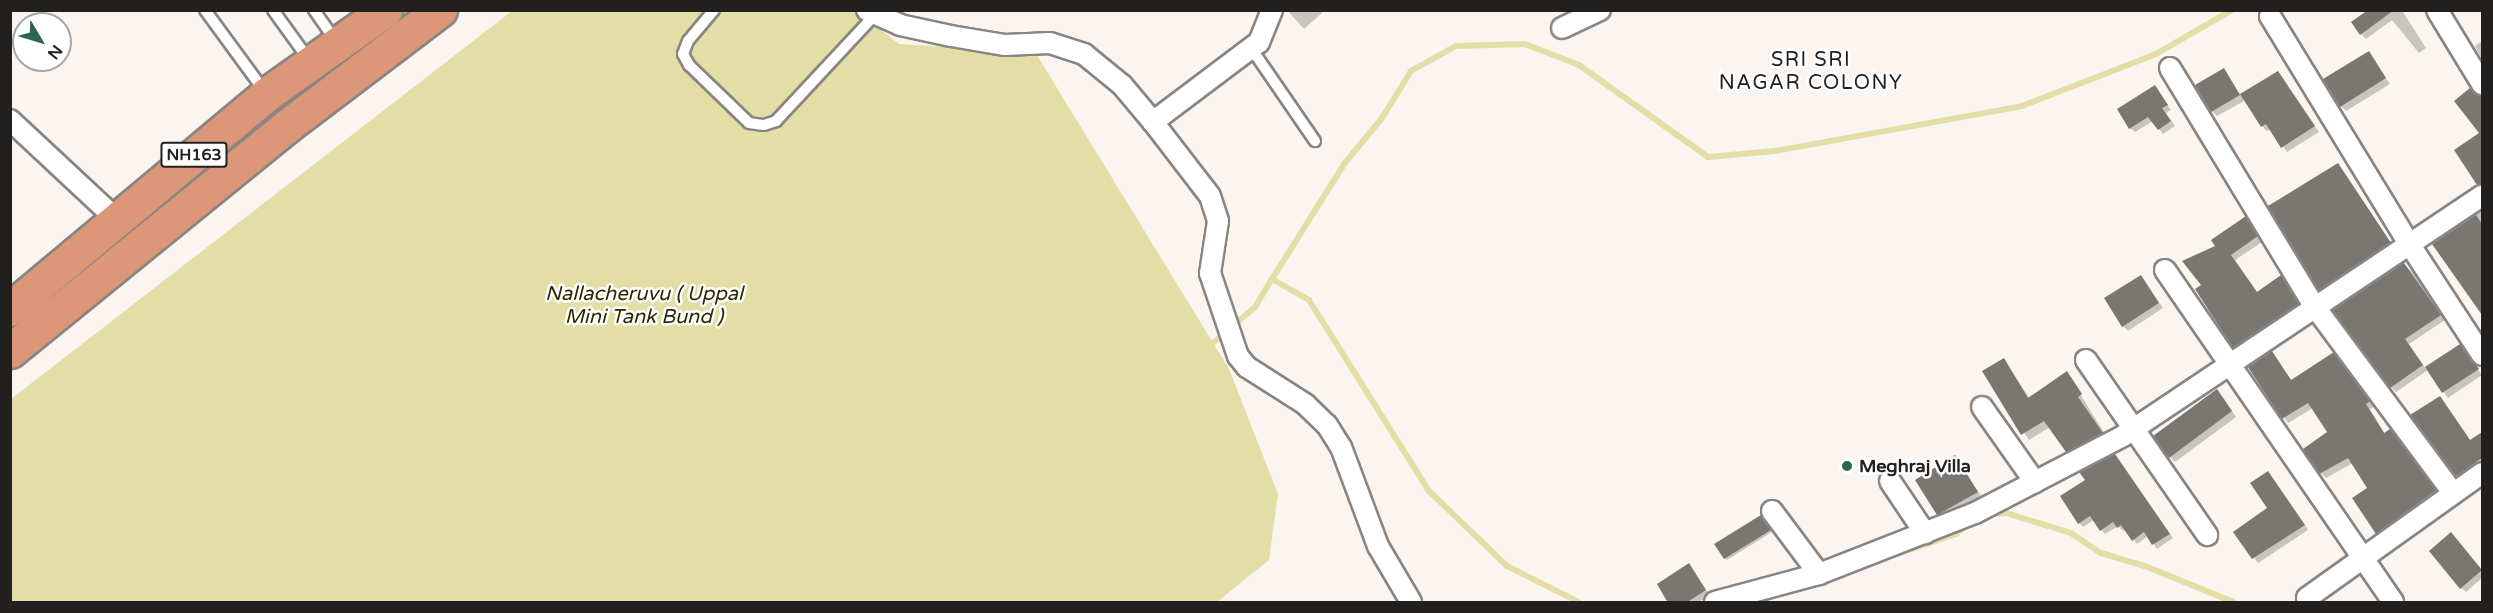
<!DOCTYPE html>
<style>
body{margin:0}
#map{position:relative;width:2493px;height:613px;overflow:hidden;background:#faf5f1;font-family:"Varela Round",sans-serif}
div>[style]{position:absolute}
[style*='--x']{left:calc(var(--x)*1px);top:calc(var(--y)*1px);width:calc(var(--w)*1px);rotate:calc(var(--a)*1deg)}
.water>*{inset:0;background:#e2dea5}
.shadow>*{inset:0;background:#0003}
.stream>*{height:6px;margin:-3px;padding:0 3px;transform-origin:3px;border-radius:3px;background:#e2dea5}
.building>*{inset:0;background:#7a7773}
.roads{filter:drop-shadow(2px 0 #8a8581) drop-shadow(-2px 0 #8a8581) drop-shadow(0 2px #8a8581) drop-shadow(0 -2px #8a8581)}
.service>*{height:10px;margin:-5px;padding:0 5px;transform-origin:5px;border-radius:5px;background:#fff}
.minor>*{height:20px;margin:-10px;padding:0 10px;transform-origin:10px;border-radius:10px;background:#fff}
.trunk>*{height:33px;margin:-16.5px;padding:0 16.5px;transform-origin:16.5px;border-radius:16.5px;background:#dc9678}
.dots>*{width:16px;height:16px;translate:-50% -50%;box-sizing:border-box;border:3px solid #fff;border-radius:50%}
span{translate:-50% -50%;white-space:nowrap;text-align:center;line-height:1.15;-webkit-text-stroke:5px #fff;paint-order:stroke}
.shield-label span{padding:2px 4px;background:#fff;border:2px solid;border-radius:4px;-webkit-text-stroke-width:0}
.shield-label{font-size:16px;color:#22201f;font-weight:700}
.poi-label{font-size:18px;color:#22201f;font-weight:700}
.left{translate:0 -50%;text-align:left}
.neighbourhood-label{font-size:20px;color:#22201f;letter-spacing:1.5px}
.water-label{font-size:20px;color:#2e2a00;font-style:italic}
.frame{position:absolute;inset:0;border:12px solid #22201f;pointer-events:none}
.north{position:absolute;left:12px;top:12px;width:60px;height:60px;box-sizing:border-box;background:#fff;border:2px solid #a7a6a5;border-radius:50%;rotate:128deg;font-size:16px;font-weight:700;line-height:24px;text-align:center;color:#22201f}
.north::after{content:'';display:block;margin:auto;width:21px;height:27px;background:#2c664f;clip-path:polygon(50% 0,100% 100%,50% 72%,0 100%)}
</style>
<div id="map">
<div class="water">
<i style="clip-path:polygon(512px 11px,857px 11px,899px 44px,1035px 52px,1229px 369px,1278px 494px,1269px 560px,1217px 602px,11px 602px,11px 399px)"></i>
</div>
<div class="shadow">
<i style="clip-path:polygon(1287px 10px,1320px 10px,1322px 13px,1304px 29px)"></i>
<i style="clip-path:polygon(2371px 10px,2406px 10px,2403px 12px,2426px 48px,2419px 53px,2392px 20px,2366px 39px,2361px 34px)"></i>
<i style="clip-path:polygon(2482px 41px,2482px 59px,2475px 46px)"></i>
<i style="clip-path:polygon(2368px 52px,2390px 84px,2346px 111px,2341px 106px)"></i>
<i style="clip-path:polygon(2224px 70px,2241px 96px,2278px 73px,2319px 132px,2287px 152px,2271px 129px,2267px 131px,2262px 126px,2246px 100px,2217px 116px,2212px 111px)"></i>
<i style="clip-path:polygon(2155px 87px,2171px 110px,2166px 113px,2175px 126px,2163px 134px,2153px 121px,2135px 132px,2130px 128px)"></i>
<i style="clip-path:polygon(2482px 97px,2482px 188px,2478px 184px)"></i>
<i style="clip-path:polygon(2338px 165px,2396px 250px,2327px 296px,2320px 290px)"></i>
<i style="clip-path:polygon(2482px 210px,2482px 312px,2434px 245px)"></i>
<i style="clip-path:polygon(2246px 218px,2262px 242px,2235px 260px,2258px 294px,2281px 277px,2303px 309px,2239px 352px,2203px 286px)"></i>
<i style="clip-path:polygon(2404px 265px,2414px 273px,2445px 320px,2409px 344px,2426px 369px,2460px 346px,2482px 375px,2448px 398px,2428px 370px,2396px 392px,2391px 387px)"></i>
<i style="clip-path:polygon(2141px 277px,2163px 308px,2128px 331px,2123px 326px)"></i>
<i style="clip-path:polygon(2272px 353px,2292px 381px,2339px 359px,2374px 407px,2370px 409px,2385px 434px,2390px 431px,2395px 436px,2440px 496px,2382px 538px,2377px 533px,2369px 489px,2353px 463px,2326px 478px,2321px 473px,2329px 432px,2313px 408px,2288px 423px,2250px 367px)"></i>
<i style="clip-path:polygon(2004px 360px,2030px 399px,2067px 373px,2108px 439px,2073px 458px,2050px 427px,2029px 440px,1984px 372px)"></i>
<i style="clip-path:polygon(2222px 396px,2236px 417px,2175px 462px,2170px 457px)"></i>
<i style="clip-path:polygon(2440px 397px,2471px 441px,2482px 434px,2482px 466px,2462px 480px,2457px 475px)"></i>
<i style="clip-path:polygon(2115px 455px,2173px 538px,2157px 549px,2148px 536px,2137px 544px,2126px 529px,2123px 531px,2118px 526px,2105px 534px,2094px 520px,2083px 527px,2079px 523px,2087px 480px)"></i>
<i style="clip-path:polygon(1955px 457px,1984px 500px,1946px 522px,1938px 514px)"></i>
<i style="clip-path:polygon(2272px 478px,2308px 530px,2258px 563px,2235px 532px,2269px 509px)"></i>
<i style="clip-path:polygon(1763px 519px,1772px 532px,1727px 560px,1725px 558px)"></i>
<i style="clip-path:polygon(2456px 539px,2482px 572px,2482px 578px,2466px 592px,2461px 588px)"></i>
<i style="clip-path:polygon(1689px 565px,1710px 596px,1699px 602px,1670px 602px)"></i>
</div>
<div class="stream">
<i style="--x:1272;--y:279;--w:136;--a:-57.9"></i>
<i style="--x:1344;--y:164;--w:60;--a:-50.4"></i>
<i style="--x:1382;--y:118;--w:55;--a:-58.3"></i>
<i style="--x:1411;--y:71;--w:51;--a:-29.1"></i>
<i style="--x:1456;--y:46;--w:69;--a:-1.7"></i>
<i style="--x:1525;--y:44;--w:58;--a:21.3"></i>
<i style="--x:1579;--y:65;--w:158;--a:35.5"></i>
<i style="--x:1708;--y:157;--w:67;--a:-5.1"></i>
<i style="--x:1775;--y:151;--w:251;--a:-10.3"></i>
<i style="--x:2022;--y:106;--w:144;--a:-21.2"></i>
<i style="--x:2156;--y:54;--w:88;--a:-30.1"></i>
<i style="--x:1213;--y:343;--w:55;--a:-40.6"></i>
<i style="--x:1255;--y:307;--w:33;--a:-59"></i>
<i style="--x:1272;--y:279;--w:43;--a:29.6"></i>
<i style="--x:1309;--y:300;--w:226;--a:57.9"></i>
<i style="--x:1429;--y:491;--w:108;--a:43.9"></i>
<i style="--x:1507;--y:566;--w:80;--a:26.6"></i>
<i style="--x:1988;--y:514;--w:18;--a:-3"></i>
<i style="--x:2006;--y:513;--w:68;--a:17.1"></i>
<i style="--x:2071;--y:533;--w:36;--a:34"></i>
<i style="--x:2101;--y:553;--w:46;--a:16.5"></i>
<i style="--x:2145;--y:566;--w:95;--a:22.2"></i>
<i style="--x:1888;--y:557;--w:72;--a:-18.7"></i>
<i style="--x:1956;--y:534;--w:17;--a:-40"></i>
<i style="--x:1751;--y:602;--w:56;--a:-15.5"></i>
</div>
<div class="building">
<i style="clip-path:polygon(2368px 10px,2394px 10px,2360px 35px,2351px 22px)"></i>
<i style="clip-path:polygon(2369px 51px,2386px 78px,2340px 107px,2323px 79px)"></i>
<i style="clip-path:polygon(2224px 68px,2240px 95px,2211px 112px,2195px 85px)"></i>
<i style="clip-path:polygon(2278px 71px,2315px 126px,2281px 148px,2266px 124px,2261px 127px,2240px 94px)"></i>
<i style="clip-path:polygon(2155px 85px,2168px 105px,2162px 108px,2171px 121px,2158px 130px,2148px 117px,2129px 129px,2117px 109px)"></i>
<i style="clip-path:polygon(2470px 88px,2482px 96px,2482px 184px,2477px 185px,2454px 150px,2479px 133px,2454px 101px)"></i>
<i style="clip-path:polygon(2338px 163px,2391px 243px,2319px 291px,2268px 206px)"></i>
<i style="clip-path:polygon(2476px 215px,2482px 224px,2482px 315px,2432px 244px)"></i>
<i style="clip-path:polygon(2246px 216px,2258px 236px,2231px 255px,2257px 292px,2281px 275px,2299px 304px,2233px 348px,2195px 289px,2201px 285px,2182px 261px,2215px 246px,2211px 240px)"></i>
<i style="clip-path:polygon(2404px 263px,2441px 315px,2405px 339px,2423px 365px,2390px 388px,2332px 310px)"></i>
<i style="clip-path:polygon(2141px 275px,2159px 303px,2122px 327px,2104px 298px)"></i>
<i style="clip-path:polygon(2460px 344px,2479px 369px,2442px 393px,2425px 367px)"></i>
<i style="clip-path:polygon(2272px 351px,2291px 380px,2334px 352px,2370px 401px,2366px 404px,2384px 433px,2390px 429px,2436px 490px,2376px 534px,2352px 498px,2367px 488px,2348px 458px,2319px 474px,2303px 449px,2327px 432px,2308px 403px,2282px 419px,2248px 367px)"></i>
<i style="clip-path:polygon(2004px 358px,2028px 398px,2067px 371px,2082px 394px,2078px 397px,2103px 433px,2066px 452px,2044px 421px,2021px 435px,1982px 371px)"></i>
<i style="clip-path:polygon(2217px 389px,2232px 411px,2169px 458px,2153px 436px)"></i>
<i style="clip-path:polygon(2440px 396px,2470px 440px,2482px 432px,2482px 458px,2456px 476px,2410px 415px)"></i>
<i style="clip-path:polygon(2115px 454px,2170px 534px,2152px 545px,2144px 532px,2132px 541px,2121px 525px,2117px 528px,2113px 522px,2100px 531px,2090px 516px,2078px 524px,2060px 496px,2085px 480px,2079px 472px)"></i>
<i style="clip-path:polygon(1955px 455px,1978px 492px,1937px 515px,1915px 480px)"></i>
<i style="clip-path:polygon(2268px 471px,2305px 525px,2252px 559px,2233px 532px,2267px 508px,2250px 483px)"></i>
<i style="clip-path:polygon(1761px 515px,1771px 530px,1724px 559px,1714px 544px)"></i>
<i style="clip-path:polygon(2451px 532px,2482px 570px,2460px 589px,2429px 551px)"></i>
<i style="clip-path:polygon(1689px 563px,1706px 590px,1686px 603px,1668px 603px,1657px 584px)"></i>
</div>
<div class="roads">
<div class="service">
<i style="--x:205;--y:10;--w:102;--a:53.8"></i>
<i style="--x:273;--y:10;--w:62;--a:54.2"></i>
<i style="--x:314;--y:10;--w:39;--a:55"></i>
<i style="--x:714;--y:10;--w:40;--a:130"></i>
<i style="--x:688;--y:41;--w:14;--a:111"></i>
<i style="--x:683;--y:54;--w:13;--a:61"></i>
<i style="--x:689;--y:65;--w:83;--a:44"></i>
<i style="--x:749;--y:123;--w:15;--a:8"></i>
<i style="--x:764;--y:125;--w:13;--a:-18"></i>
<i style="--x:776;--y:121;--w:144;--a:-47"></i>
<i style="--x:1251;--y:48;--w:113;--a:55.5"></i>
</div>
<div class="minor">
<i style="--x:867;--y:10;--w:36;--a:24"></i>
<i style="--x:900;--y:25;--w:52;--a:12.2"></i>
<i style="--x:951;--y:36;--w:55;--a:9.5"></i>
<i style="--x:1005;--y:45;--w:45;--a:-2.5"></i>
<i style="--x:1050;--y:43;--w:36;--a:18"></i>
<i style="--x:1084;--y:54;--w:49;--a:39.2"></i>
<i style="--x:1122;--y:85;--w:48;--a:50"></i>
<i style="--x:1272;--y:10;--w:35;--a:112"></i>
<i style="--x:1259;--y:42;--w:133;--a:143"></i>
<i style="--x:1153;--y:122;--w:93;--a:52.4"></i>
<i style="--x:1210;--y:196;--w:26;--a:72"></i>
<i style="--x:1218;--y:221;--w:53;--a:98.7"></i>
<i style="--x:1210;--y:273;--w:88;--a:71.4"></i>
<i style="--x:1238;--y:356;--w:14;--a:51"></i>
<i style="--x:1247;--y:367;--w:69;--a:32.5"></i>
<i style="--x:1305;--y:404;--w:30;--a:44"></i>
<i style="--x:1327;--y:425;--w:26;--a:58"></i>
<i style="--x:1341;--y:447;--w:106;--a:69.5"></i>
<i style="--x:1378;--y:546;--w:65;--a:59.5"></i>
<i style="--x:2437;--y:10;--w:87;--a:58.7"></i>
<i style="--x:2270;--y:16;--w:268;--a:58.6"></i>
<i style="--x:2410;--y:245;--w:131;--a:56.8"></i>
<i style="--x:1562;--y:28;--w:42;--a:-25.3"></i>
<i style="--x:2170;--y:68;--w:280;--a:58.8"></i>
<i style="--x:2315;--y:307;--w:232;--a:53.4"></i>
<i style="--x:10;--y:120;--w:145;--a:43"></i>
<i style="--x:2165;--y:270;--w:403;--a:55.5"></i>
<i style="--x:2086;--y:360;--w:213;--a:55.3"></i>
<i style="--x:1982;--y:407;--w:92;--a:54.8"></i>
<i style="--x:1890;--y:481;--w:63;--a:56.1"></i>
<i style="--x:1772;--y:511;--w:79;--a:53.3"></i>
<i style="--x:2307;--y:598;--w:215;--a:-35.5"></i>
<i style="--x:1715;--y:602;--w:108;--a:-15.1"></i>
<i style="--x:1819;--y:574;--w:168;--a:-21.4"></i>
<i style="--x:1975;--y:513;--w:167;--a:-27.5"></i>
<i style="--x:2123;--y:436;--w:432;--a:-33.8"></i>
</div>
<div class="trunk">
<i style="--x:10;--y:309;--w:335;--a:-39.9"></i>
<i style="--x:267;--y:94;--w:145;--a:-35.4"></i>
<i style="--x:10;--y:351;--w:357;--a:-39.1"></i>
<i style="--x:287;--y:126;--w:192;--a:-37.2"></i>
</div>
</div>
<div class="dots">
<i style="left:1847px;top:466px;background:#2c664f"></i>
</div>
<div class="shield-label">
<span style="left:194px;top:155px">NH163</span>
</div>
<div class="poi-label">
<span class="left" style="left:1859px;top:466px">Meghraj Villa</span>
</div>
<div class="neighbourhood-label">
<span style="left:1811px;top:72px">SRI SRI<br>NAGAR COLONY</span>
</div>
<div class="water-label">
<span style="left:644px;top:306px">Nallacheruvu ( Uppal<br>Mini Tank Bund )</span>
</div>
<div class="frame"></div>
<div class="north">N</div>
</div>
